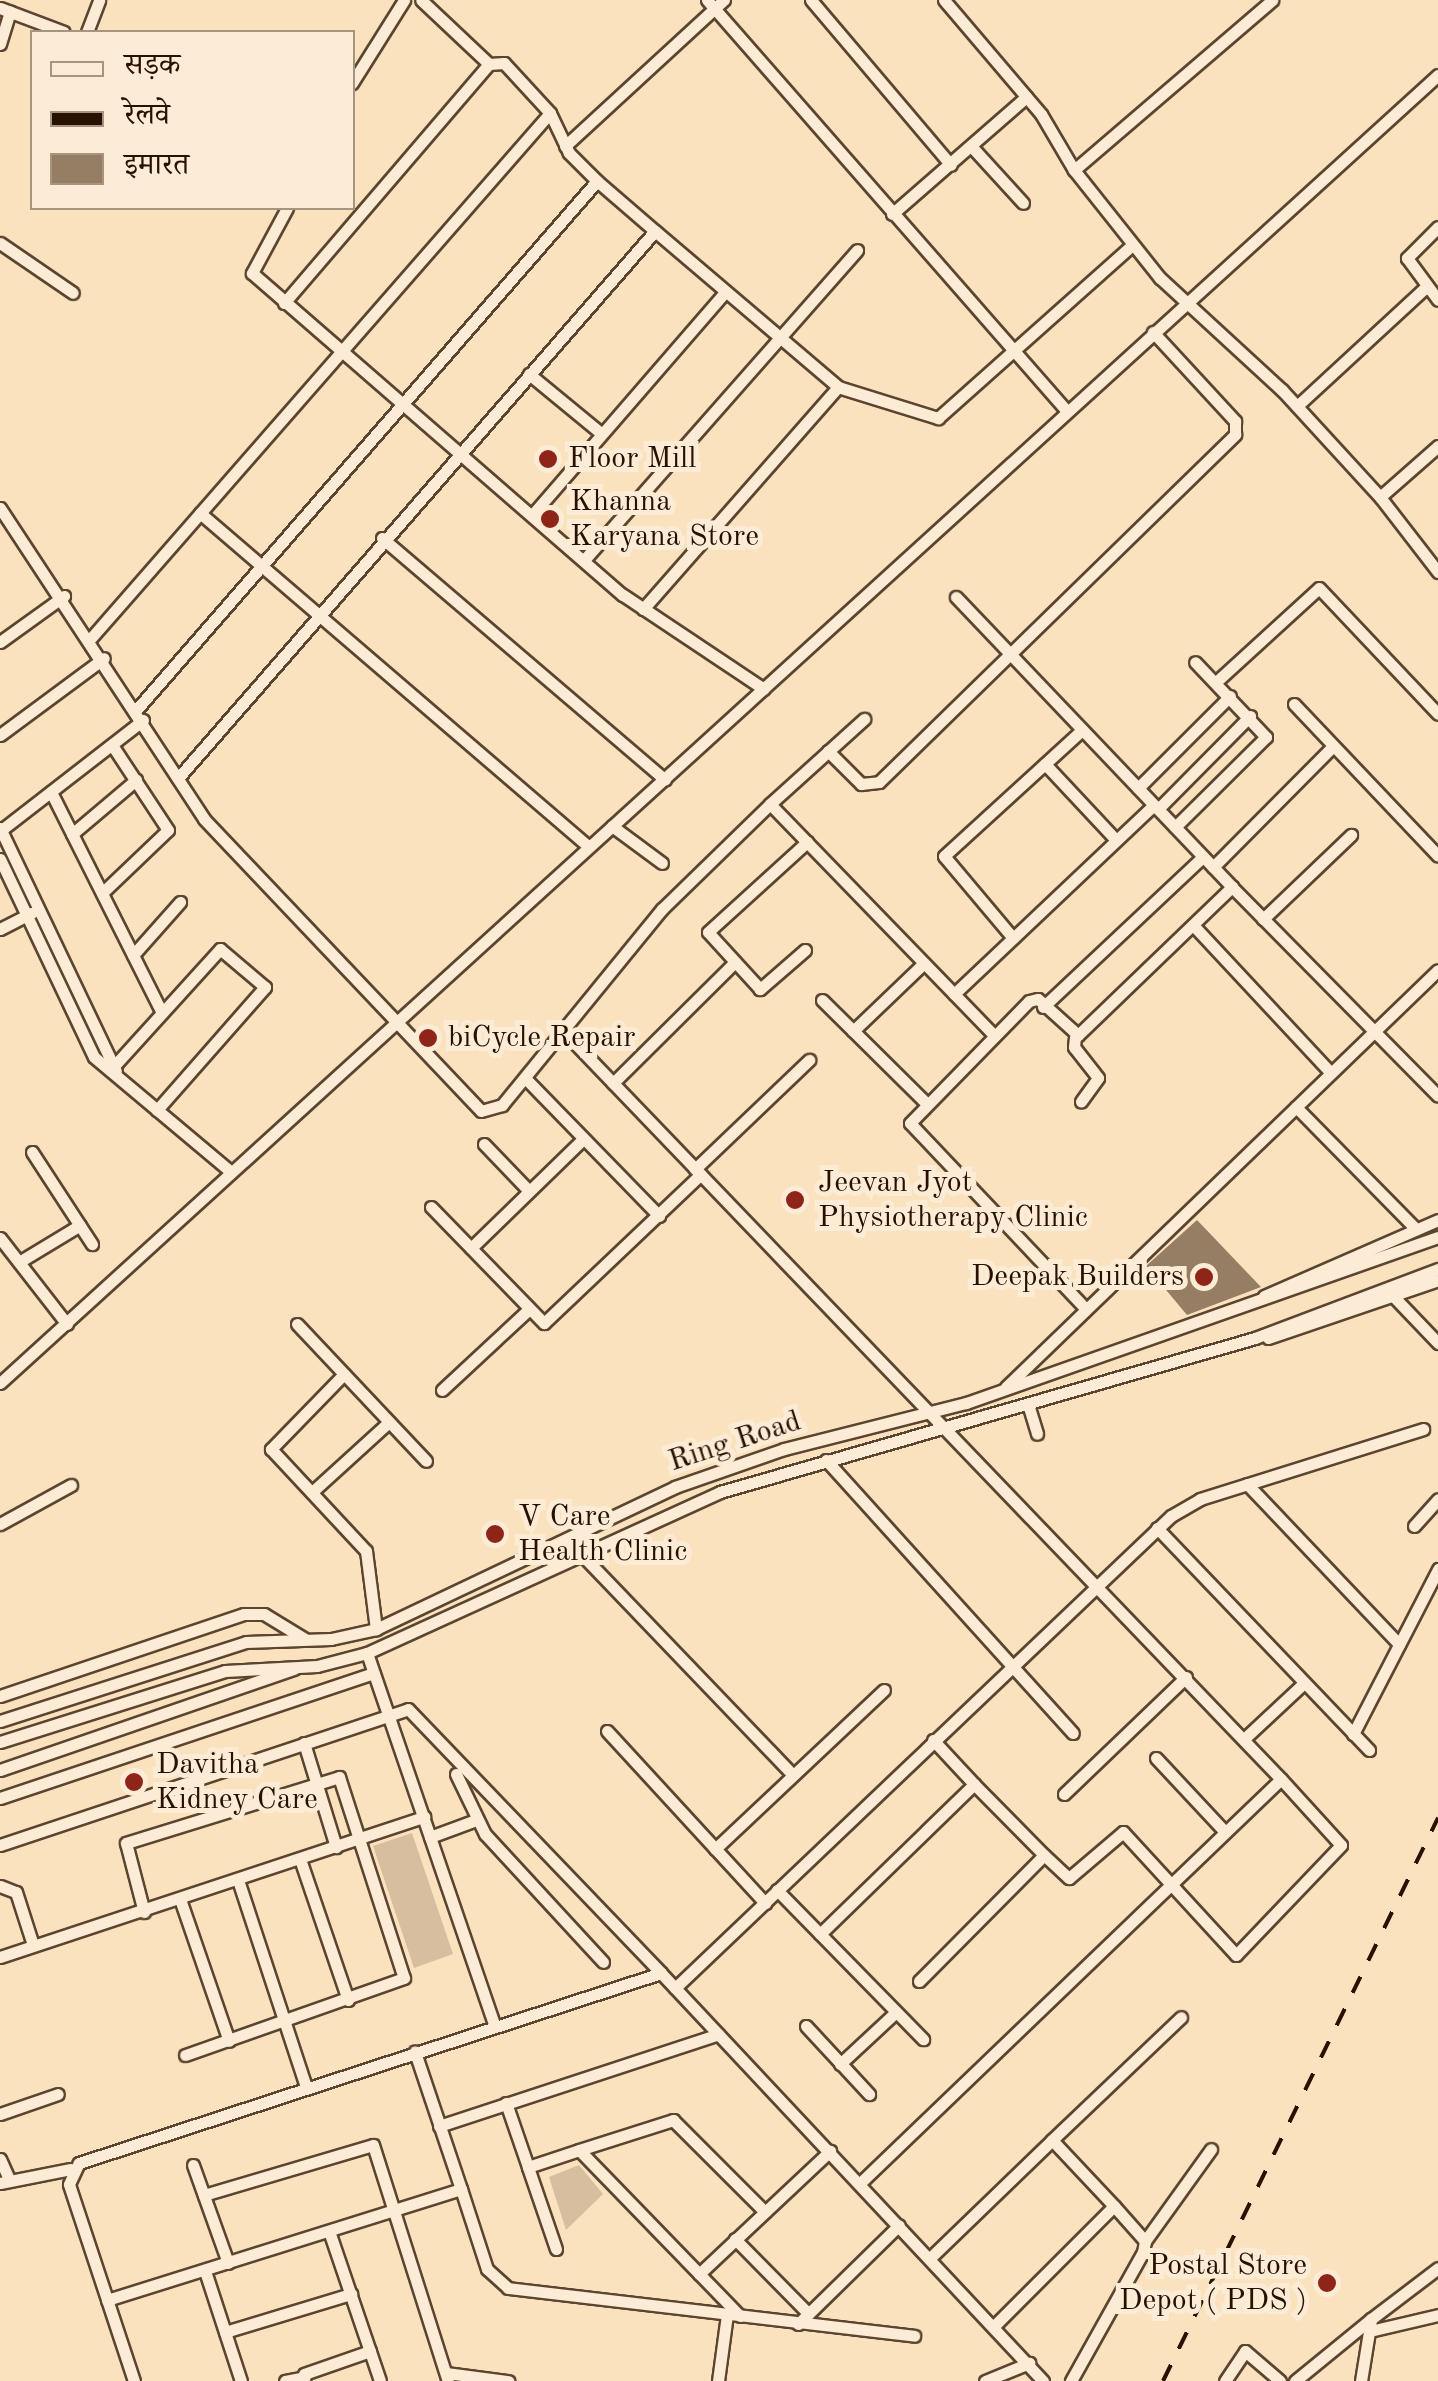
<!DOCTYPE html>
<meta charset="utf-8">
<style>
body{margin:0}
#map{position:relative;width:1438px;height:2381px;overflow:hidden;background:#fae2bf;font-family:"Old Standard TT","Noto Serif Devanagari",serif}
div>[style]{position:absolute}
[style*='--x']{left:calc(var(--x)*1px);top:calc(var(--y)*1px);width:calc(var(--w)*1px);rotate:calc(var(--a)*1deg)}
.green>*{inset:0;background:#d6be9f}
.building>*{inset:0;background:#957e63}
.roads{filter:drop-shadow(2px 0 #5c4530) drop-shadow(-2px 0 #5c4530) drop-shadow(0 2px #5c4530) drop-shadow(0 -2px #5c4530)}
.minor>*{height:11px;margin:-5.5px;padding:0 5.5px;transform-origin:5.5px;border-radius:5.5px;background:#fcecd5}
.rail>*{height:4px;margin-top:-2px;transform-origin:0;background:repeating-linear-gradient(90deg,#281100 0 18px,transparent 0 36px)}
.dots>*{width:28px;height:28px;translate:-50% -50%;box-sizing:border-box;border:5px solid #fcecd5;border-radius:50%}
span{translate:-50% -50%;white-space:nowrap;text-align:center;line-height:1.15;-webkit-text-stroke:10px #fcecd5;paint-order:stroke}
.poi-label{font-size:30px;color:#281100}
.left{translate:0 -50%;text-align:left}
.right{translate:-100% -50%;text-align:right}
.street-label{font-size:30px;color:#281100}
.legend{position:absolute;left:30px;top:30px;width:325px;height:180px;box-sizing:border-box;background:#fcecd5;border:2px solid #a79480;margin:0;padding:12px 18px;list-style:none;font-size:30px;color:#281100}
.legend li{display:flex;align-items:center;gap:20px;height:50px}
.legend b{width:50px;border:2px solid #a79480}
</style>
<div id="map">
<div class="green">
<i style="clip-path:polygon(412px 1833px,453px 1954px,414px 1968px,373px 1846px)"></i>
<i style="clip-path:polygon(579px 2165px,603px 2194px,566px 2230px,549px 2177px)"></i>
</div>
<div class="building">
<i style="clip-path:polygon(1197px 1220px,1261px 1287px,1187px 1315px,1146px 1266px)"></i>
</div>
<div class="roads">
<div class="minor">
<i style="--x:707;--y:0;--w:545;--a:48.79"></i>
<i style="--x:811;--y:0;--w:216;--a:49.7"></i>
<i style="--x:944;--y:0;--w:150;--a:49.6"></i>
<i style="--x:1041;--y:114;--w:65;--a:59.5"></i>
<i style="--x:1074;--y:170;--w:138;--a:51.5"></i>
<i style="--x:1160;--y:278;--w:166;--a:42.6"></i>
<i style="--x:1282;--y:390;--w:145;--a:47.5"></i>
<i style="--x:0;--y:8;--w:68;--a:20.6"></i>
<i style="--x:87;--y:32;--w:34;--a:-69"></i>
<i style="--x:0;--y:44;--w:34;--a:-73"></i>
<i style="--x:489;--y:64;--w:15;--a:-4"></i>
<i style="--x:504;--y:63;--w:68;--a:47.4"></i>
<i style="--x:352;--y:83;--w:98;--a:-57.9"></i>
<i style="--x:565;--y:146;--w:216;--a:-42.6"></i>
<i style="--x:971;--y:146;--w:77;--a:47.6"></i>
<i style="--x:1074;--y:170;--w:261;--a:-40.6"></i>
<i style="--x:287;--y:208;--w:74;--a:118.3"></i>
<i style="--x:252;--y:273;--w:491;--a:41"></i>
<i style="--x:623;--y:595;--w:169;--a:33.7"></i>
<i style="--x:892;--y:214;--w:178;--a:-41.1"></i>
<i style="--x:1438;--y:227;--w:44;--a:135"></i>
<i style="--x:1407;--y:258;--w:52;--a:53.6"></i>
<i style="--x:655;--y:231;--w:240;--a:40.4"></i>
<i style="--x:0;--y:243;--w:88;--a:34.4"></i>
<i style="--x:284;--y:303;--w:315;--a:-49.4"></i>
<i style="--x:489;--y:64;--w:93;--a:-136.7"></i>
<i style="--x:529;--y:374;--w:94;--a:39.4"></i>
<i style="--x:1297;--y:406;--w:176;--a:-42.7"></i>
<i style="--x:1438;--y:446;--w:77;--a:138.7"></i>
<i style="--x:1380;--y:497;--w:95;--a:52.3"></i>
<i style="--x:0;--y:508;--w:372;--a:56.7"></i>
<i style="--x:204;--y:819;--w:402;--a:46.5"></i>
<i style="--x:481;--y:1111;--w:22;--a:-16"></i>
<i style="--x:502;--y:1105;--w:253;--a:-50.8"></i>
<i style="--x:662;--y:909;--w:151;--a:-44.2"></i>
<i style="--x:770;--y:804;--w:322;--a:45.9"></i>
<i style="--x:200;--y:513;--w:511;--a:40.64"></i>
<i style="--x:532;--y:515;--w:295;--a:-49.1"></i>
<i style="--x:382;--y:538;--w:372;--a:40.5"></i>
<i style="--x:584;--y:560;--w:413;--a:-48.6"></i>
<i style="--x:956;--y:597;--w:400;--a:46.4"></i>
<i style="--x:643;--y:609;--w:295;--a:-48.7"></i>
<i style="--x:838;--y:387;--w:105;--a:17.2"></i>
<i style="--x:938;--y:418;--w:260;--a:-41.7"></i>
<i style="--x:91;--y:638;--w:697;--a:-48.84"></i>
<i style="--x:550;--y:113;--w:44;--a:64.6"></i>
<i style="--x:569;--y:153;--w:40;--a:45"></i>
<i style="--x:0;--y:642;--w:79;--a:-35.7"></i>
<i style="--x:1216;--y:682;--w:139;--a:-42.4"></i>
<i style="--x:1319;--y:588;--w:173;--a:46.6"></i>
<i style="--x:1294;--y:704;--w:209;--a:46.5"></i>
<i style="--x:137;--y:709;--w:700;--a:-48.94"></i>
<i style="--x:597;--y:181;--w:77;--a:40.8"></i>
<i style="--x:655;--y:231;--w:726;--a:131.09"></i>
<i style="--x:0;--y:735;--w:129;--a:-36.5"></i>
<i style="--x:828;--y:751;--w:47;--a:45"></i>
<i style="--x:861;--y:784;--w:18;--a:-6"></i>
<i style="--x:879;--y:782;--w:498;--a:-44.3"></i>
<i style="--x:1235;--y:434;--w:13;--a:-90"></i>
<i style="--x:1235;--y:421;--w:121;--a:-132.7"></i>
<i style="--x:1045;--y:764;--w:104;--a:46.9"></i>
<i style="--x:1138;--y:788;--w:130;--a:-45"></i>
<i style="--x:51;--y:792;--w:247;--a:63.3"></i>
<i style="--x:770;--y:804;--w:127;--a:-42.1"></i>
<i style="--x:1158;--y:809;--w:131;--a:-45.3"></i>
<i style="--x:612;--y:826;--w:62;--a:36.5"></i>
<i style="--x:1175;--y:827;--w:128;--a:-44.7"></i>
<i style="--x:1266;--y:737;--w:103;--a:-133.4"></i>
<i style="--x:0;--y:828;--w:269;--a:64.5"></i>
<i style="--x:0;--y:831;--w:181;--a:-37.8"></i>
<i style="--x:72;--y:834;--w:84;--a:-40.2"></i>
<i style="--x:0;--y:859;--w:219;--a:64.6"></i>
<i style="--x:94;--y:1057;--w:179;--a:40"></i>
<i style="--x:1213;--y:867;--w:170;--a:-45.2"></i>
<i style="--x:102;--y:893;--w:91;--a:-43.7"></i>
<i style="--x:168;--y:830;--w:102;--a:-123.4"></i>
<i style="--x:1263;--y:919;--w:122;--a:-43.7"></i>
<i style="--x:1193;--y:925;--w:202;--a:47"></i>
<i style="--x:0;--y:929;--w:36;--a:-27"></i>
<i style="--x:1013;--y:938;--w:107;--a:-130.1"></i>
<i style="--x:944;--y:856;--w:187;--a:-42.4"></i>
<i style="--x:805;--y:950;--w:60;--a:139.1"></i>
<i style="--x:760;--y:989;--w:77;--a:-132.4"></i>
<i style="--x:708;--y:932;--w:134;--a:-42.3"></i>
<i style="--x:133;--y:955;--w:71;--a:-48.4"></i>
<i style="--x:954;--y:994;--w:275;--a:-43.4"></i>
<i style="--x:822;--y:1000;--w:145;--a:44.7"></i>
<i style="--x:1043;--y:1007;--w:219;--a:-43.2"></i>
<i style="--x:853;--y:1031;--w:98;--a:-43.8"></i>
<i style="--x:565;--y:1033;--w:1034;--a:46.18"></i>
<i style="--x:1281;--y:1779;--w:583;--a:136.18"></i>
<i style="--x:1075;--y:1037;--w:10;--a:96"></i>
<i style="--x:1074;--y:1047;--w:39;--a:52"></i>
<i style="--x:1098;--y:1078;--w:29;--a:126"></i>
<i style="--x:114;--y:1066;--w:158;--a:-47.8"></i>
<i style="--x:220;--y:949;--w:59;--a:40.2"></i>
<i style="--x:265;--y:987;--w:164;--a:131.3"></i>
<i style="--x:526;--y:1079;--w:191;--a:45.8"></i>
<i style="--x:613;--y:1083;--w:169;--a:-44.8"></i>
<i style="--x:1296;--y:1107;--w:171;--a:45.5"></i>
<i style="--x:484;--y:1144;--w:65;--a:46.2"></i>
<i style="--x:32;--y:1152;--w:110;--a:56.9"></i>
<i style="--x:695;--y:1169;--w:158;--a:-43.7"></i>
<i style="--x:431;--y:1207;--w:162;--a:45.8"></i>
<i style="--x:544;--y:1323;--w:216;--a:-43.5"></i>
<i style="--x:0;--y:1238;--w:109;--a:52.1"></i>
<i style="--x:471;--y:1248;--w:156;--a:-44.2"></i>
<i style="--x:19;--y:1262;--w:71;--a:-31.2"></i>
<i style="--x:1264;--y:1296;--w:190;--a:-23.6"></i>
<i style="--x:1394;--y:1297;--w:64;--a:46.3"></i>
<i style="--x:1084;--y:1307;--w:253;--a:-133.4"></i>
<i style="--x:910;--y:1123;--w:170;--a:-45.7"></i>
<i style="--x:1029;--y:1001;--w:9;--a:-13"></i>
<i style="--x:1038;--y:999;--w:54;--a:42"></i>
<i style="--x:1078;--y:1035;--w:214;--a:-43.9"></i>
<i style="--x:1232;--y:887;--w:293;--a:45.4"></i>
<i style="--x:297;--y:1324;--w:188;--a:46.7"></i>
<i style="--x:1268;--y:1338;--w:180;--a:-18.8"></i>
<i style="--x:344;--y:1374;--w:105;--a:134.2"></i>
<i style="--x:271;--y:1449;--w:139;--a:47"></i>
<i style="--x:366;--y:1551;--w:79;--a:82.7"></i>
<i style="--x:0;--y:1383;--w:1944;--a:-42.29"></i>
<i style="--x:1006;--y:1387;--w:600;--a:-43.99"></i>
<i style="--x:442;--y:1390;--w:117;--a:-42.9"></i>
<i style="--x:1028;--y:1404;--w:31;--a:73"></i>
<i style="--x:826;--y:1460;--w:368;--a:47.9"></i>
<i style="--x:1247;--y:1484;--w:221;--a:46.5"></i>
<i style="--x:312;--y:1492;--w:104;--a:-42.3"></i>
<i style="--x:0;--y:1524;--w:81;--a:-28.8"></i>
<i style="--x:1414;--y:1526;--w:36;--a:-48"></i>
<i style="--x:1157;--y:1528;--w:307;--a:46.3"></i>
<i style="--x:583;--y:1556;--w:302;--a:46.2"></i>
<i style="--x:367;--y:1653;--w:395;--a:71.1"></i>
<i style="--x:0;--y:1696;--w:257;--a:-18.6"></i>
<i style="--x:244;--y:1614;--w:20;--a:0"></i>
<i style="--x:264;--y:1614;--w:48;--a:31.4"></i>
<i style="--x:0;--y:1721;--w:258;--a:-17.8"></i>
<i style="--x:246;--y:1642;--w:85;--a:-2"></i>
<i style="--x:331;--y:1639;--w:46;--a:-12.5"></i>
<i style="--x:376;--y:1629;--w:331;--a:-25.4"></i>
<i style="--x:675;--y:1487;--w:115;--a:-19.2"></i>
<i style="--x:784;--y:1449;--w:188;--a:-14.2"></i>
<i style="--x:966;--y:1403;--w:500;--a:-19.38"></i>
<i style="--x:607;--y:1731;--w:234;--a:47.4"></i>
<i style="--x:1353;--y:1734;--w:186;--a:-62.7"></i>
<i style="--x:1245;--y:1738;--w:81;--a:-43"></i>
<i style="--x:0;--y:1742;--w:236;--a:-17.5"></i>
<i style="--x:225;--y:1671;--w:92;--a:-3.1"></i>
<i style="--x:317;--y:1666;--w:52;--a:-14.6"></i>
<i style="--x:367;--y:1653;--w:388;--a:-24.5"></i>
<i style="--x:720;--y:1492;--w:557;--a:-16.06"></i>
<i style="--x:1255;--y:1338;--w:196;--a:-20.7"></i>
<i style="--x:304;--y:1743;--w:109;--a:72.9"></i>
<i style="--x:1156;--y:1758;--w:101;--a:47"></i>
<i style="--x:0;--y:1770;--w:311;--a:-19"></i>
<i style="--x:456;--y:1774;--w:67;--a:64.2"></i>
<i style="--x:485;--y:1834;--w:174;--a:47.3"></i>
<i style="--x:1064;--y:1794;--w:169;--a:-43.8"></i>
<i style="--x:0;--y:1798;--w:394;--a:-18.5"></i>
<i style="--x:430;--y:1837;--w:49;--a:-20.3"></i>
<i style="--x:0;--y:1845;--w:430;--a:-18.4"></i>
<i style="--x:408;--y:1709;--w:366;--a:46.2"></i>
<i style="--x:715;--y:1849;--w:232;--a:-43.3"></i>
<i style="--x:1044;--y:1855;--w:34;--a:43"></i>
<i style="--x:1069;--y:1878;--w:71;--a:-40.4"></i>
<i style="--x:1123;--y:1832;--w:167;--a:47.4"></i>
<i style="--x:1236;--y:1955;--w:152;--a:-46.3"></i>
<i style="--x:1341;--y:1845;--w:89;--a:-132.3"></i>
<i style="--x:300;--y:1859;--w:149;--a:71.2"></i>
<i style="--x:238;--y:1880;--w:218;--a:71.8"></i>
<i style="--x:0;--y:1886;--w:17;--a:21"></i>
<i style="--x:16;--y:1892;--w:56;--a:72.2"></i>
<i style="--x:777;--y:1890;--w:209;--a:45.6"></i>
<i style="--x:180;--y:1899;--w:150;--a:71"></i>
<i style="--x:144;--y:1912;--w:71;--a:-104.6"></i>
<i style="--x:126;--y:1843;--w:223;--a:-17.2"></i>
<i style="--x:339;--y:1777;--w:211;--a:72.1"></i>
<i style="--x:404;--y:1978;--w:232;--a:160.6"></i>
<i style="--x:820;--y:1934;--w:215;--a:-44.2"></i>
<i style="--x:974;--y:1784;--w:60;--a:-133"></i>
<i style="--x:0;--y:1957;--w:447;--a:-18.3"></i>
<i style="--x:919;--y:1981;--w:177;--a:-45.2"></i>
<i style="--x:1044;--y:1855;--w:100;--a:-134.6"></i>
<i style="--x:675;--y:1988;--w:685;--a:-43.58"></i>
<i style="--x:1171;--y:1516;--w:34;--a:-30"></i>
<i style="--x:1200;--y:1499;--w:234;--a:-17.4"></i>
<i style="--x:806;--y:2026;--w:93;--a:47.2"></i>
<i style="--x:840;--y:2064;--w:76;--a:-42.9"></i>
<i style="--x:506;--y:2103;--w:68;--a:71"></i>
<i style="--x:0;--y:2114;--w:61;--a:-19"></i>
<i style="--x:439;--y:2126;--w:294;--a:-18.2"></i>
<i style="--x:1052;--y:2140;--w:178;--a:-43.6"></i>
<i style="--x:0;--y:2159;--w:22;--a:66"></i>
<i style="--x:193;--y:2165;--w:104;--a:70.3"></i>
<i style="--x:0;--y:2183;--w:72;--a:-11.2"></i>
<i style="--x:461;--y:2189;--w:84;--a:72"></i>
<i style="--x:487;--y:2269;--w:28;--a:42"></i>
<i style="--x:508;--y:2288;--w:409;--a:6.7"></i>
<i style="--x:204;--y:2195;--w:176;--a:-16.5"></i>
<i style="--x:373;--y:2145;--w:248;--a:72.4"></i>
<i style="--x:329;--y:2231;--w:158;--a:71.2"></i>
<i style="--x:735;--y:2239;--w:104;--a:45.4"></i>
<i style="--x:1145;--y:2241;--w:113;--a:-54.3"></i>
<i style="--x:556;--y:2249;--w:87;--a:-108.9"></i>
<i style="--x:528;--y:2167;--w:54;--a:-18.4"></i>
<i style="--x:931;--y:2257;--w:168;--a:-44"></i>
<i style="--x:1052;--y:2140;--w:91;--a:46.8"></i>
<i style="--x:205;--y:2271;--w:116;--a:71.9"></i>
<i style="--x:699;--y:2274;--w:180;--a:-43.2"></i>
<i style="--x:107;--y:2300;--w:371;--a:-17.4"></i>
<i style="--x:461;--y:2189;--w:145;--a:-108.6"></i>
<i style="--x:740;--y:2316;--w:231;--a:-134.1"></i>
<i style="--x:579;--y:2150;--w:99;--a:-17.7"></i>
<i style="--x:673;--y:2120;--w:130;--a:45"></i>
<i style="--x:798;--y:2324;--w:141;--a:-44.4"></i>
<i style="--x:995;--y:2325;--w:168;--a:-45"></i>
<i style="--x:1114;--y:2206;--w:47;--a:48.5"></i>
<i style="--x:1145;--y:2241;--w:11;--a:100"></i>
<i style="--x:1143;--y:2252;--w:148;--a:119.2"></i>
<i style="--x:1370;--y:2331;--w:70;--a:-13.2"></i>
<i style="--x:225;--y:2332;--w:132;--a:-16.8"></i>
<i style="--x:446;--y:2373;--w:63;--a:7.4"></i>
<i style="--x:304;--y:2374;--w:70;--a:-19.2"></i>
<i style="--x:134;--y:2381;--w:207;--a:-108.3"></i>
<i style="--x:69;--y:2184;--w:23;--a:-65"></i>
<i style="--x:79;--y:2163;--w:612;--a:-18.08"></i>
<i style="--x:661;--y:1973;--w:559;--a:46.89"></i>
<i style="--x:285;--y:2381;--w:20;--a:-11"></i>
<i style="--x:718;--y:2381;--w:68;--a:-82.3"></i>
<i style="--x:985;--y:2381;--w:48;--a:-22.2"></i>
<i style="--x:1225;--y:2381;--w:36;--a:-56"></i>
<i style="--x:1245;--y:2351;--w:46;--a:40.6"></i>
<i style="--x:1295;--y:2381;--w:98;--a:-39.2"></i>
<i style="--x:1361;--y:2381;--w:63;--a:-80.8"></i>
<i style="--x:1371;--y:2319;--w:84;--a:-37.3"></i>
</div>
</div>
<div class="rail">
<i style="--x:1163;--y:2381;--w:627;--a:-63.97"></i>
</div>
<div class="dots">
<i style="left:548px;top:459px;background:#8f2418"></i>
<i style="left:550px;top:519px;background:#8f2418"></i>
<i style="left:428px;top:1038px;background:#8f2418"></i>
<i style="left:795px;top:1200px;background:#8f2418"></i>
<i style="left:1204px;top:1277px;background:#8f2418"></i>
<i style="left:495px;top:1534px;background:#8f2418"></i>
<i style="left:134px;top:1782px;background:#8f2418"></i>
<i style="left:1327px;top:2283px;background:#8f2418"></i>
</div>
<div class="poi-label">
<span class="left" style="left:568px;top:459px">Floor Mill</span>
<span class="left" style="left:570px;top:519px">Khanna<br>Karyana Store</span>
<span class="left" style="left:448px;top:1038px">biCycle Repair</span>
<span class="left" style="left:818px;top:1200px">Jeevan Jyot<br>Physiotherapy Clinic</span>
<span class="right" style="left:1184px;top:1277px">Deepak Builders</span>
<span class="left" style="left:518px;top:1534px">V Care<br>Health Clinic</span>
<span class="left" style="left:156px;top:1782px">Davitha<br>Kidney Care</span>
<span class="right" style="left:1307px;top:2283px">Postal Store<br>Depot ( PDS )</span>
</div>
<div class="street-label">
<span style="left:735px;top:1442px;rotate:-18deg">Ring Road</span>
</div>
<ul class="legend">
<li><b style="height:12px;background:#fcecd5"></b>सड़क</li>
<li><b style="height:12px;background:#281100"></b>रेलवे</li>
<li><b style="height:28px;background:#957e63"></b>इमारत</li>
</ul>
</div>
